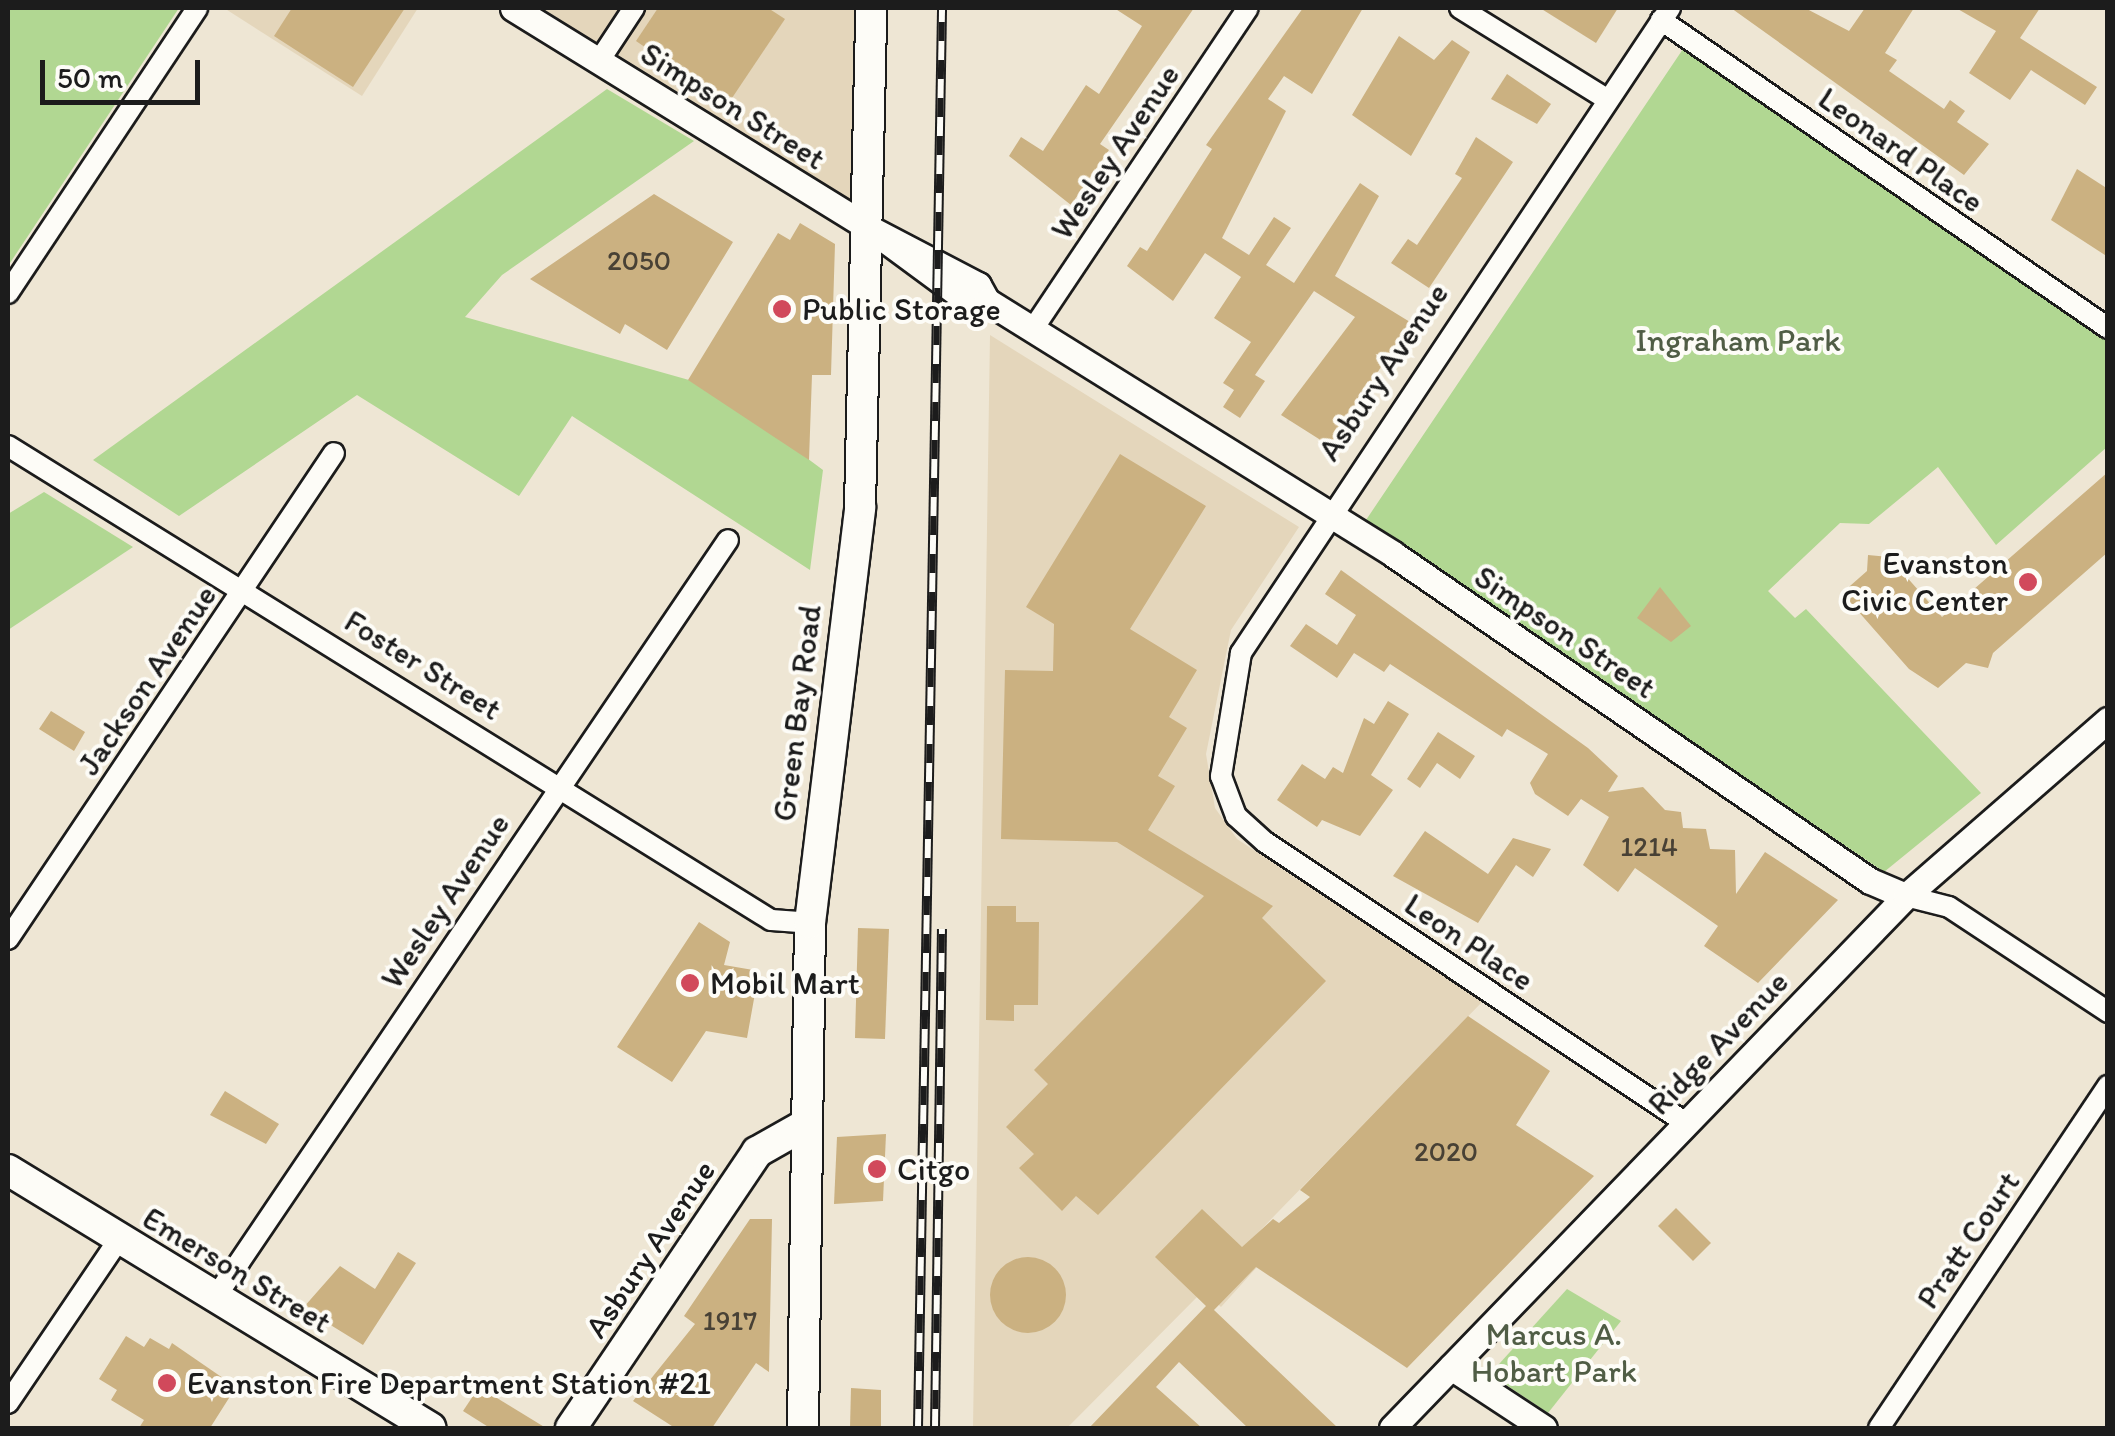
<!DOCTYPE html>
<style>
body{margin:0}
#map{position:relative;width:2115px;height:1436px;overflow:hidden;background:#eee6d4;font-family:Itim,sans-serif}
div>[style]{position:absolute}
[style*='--x']{left:calc(var(--x)*1px);top:calc(var(--y)*1px);width:calc(var(--w)*1px);rotate:calc(var(--a)*1deg)}
.built>*{inset:0;background:#e4d6bb}
.green>*{inset:0;background:#b1d792}
.building>*{inset:0;background:#cbb181}
.round{border-radius:50%}
.roads{filter:drop-shadow(2px 0 #1c1c1c) drop-shadow(-2px 0 #1c1c1c) drop-shadow(0 2px #1c1c1c) drop-shadow(0 -2px #1c1c1c)}
.minor>*{height:20px;margin:-10px;padding:0 10px;transform-origin:10px;border-radius:10px;background:#fdfcf7}
.tertiary>*{height:25px;margin:-12.5px;padding:0 12.5px;transform-origin:12.5px;border-radius:12.5px;background:#fdfcf7}
.secondary>*{height:30px;margin:-15px;padding:0 15px;transform-origin:15px;border-radius:15px;background:#fdfcf7}
.rail>*{height:10px;margin-top:-5px;transform-origin:0;background:repeating-linear-gradient(90deg,#fdfcf7 0 19px,#1c1c1c 0 38px);box-sizing:border-box;border-block:2px solid #1c1c1c}
.dots>*{width:28px;height:28px;translate:-50% -50%;box-sizing:border-box;border:5px solid #fdfcf7;border-radius:50%}
span{translate:-50% -50%;white-space:nowrap;text-align:center;line-height:1.15;-webkit-text-stroke:8px #fdfcf7;paint-order:stroke}
.number-label{font-size:28px;color:#484135}
.number-label span{-webkit-text-stroke-width:0}
.street-label{font-size:32px;color:#1c1c1c}
.poi-label{font-size:32px;color:#1c1c1c}
.left{translate:0 -50%;text-align:left}
.right{translate:-100% -50%;text-align:right}
.park-label{font-size:32px;color:#505d45}
.frame{position:absolute;inset:0;border:10px solid #1c1c1c;pointer-events:none}
.scale{position:absolute;left:40px;top:60px;width:160px;height:45px;box-sizing:border-box;border:5px solid #1c1c1c;border-top:0;padding-left:12px;font-size:30px;line-height:35px;white-space:nowrap;color:#1c1c1c;-webkit-text-stroke:8px #fdfcf7;paint-order:stroke}
</style>
<div id="map">
<div class="built">
<i style="clip-path:polygon(224px 8px,418px 8px,362px 96px)"></i>
<i style="clip-path:polygon(513px 8px,871px 8px,869px 228px)"></i>
<i style="clip-path:polygon(990px 335px,1299px 527px,1231px 630px,1206px 754px,1215px 808px,1237px 839px,1482px 1002px,1242px 1249px,1258px 1266px,1221px 1307px,1203px 1291px,1067px 1428px,973px 1428px)"></i>
</div>
<div class="green">
<i style="clip-path:polygon(8px 8px,179px 8px,8px 266px)"></i>
<i style="clip-path:polygon(1683px 49px,2107px 341px,2107px 447px,1996px 545px,1938px 467px,1869px 524px,1840px 523px,1768px 591px,1795px 618px,1806px 609px,1981px 793px,1884px 872px,1366px 520px)"></i>
<i style="clip-path:polygon(607px 89px,694px 141px,502px 275px,465px 317px,689px 380px,761px 424px,823px 470px,810px 570px,572px 416px,519px 496px,357px 395px,179px 516px,93px 460px)"></i>
<i style="clip-path:polygon(44px 492px,133px 547px,8px 630px,8px 514px)"></i>
<i style="clip-path:polygon(1567px 1289px,1621px 1321px,1548px 1413px,1490px 1374px)"></i>
</div>
<div class="building">
<i style="clip-path:polygon(292px 8px,405px 8px,353px 87px,274px 36px)"></i>
<i style="clip-path:polygon(658px 8px,768px 8px,785px 19px,728px 104px,636px 41px)"></i>
<i style="clip-path:polygon(1114px 8px,1194px 8px,1100px 144px,1109px 150px,1071px 205px,1009px 156px,1021px 137px,1043px 151px,1086px 85px,1099px 94px,1142px 26px)"></i>
<i style="clip-path:polygon(1303px 8px,1363px 8px,1312px 94px,1284px 76px,1268px 99px,1286px 111px,1222px 238px,1249px 255px,1274px 217px,1291px 228px,1266px 265px,1294px 283px,1360px 183px,1379px 196px,1335px 276px,1410px 322px,1330px 446px,1281px 415px,1355px 317px,1314px 291px,1255px 375px,1265px 381px,1240px 418px,1223px 407px,1234px 390px,1223px 383px,1251px 342px,1214px 318px,1241px 277px,1205px 253px,1173px 301px,1127px 266px,1140px 247px,1147px 251px,1212px 149px,1206px 145px)"></i>
<i style="clip-path:polygon(1540px 8px,1618px 8px,1596px 43px)"></i>
<i style="clip-path:polygon(1731px 8px,1805px 8px,1849px 31px,1865px 8px,1914px 8px,1885px 53px,1897px 60px,1889px 71px,1944px 109px,1950px 100px,1965px 111px,1957px 122px,1989px 144px,1964px 175px)"></i>
<i style="clip-path:polygon(1956px 8px,2040px 8px,2020px 38px,2097px 87px,2085px 105px,2031px 70px,2010px 100px,1969px 73px,1996px 31px)"></i>
<i style="clip-path:polygon(1399px 36px,1434px 60px,1452px 40px,1470px 52px,1411px 156px,1352px 115px)"></i>
<i style="clip-path:polygon(1507px 74px,1551px 104px,1537px 124px,1491px 99px)"></i>
<i style="clip-path:polygon(1476px 137px,1513px 162px,1429px 288px,1391px 263px,1408px 239px,1417px 245px,1462px 178px,1455px 174px)"></i>
<i style="clip-path:polygon(2077px 169px,2108px 189px,2108px 257px,2051px 220px)"></i>
<i style="clip-path:polygon(654px 194px,733px 242px,667px 350px,625px 324px,620px 334px,530px 279px)"></i>
<i style="clip-path:polygon(800px 223px,835px 244px,831px 375px,812px 375px,809px 460px,688px 380px,778px 233px,790px 240px)"></i>
<i style="clip-path:polygon(1120px 454px,1206px 506px,1130px 629px,1197px 670px,1169px 717px,1187px 728px,1158px 776px,1175px 786px,1148px 830px,1273px 906px,1262px 918px,1326px 981px,1098px 1215px,1076px 1196px,1062px 1211px,1019px 1168px,1034px 1154px,1006px 1127px,1048px 1084px,1034px 1070px,1204px 896px,1117px 842px,1001px 839px,1005px 670px,1053px 671px,1054px 624px,1026px 607px)"></i>
<i style="clip-path:polygon(2108px 472px,2108px 552px,1993px 653px,1988px 668px,1966px 663px,1938px 688px,1909px 669px,1842px 593px,1867px 571px,1868px 555px,1889px 557px,1942px 617px)"></i>
<i style="clip-path:polygon(1341px 570px,1588px 748px,1618px 776px,1608px 792px,1643px 787px,1665px 810px,1681px 812px,1683px 828px,1706px 829px,1710px 849px,1735px 850px,1736px 894px,1765px 852px,1838px 900px,1758px 983px,1704px 946px,1718px 926px,1635px 868px,1618px 892px,1583px 865px,1609px 817px,1581px 799px,1568px 816px,1535px 794px,1530px 783px,1548px 754px,1507px 729px,1502px 737px,1390px 664px,1384px 672px,1354px 653px,1337px 678px,1290px 646px,1306px 624px,1337px 645px,1356px 615px,1325px 594px)"></i>
<i style="clip-path:polygon(1660px 587px,1691px 626px,1671px 642px,1637px 618px)"></i>
<i style="clip-path:polygon(1388px 701px,1409px 714px,1371px 775px,1393px 790px,1360px 836px,1322px 820px,1317px 827px,1277px 800px,1302px 764px,1325px 779px,1333px 767px,1343px 773px,1364px 718px,1374px 724px)"></i>
<i style="clip-path:polygon(51px 711px,85px 732px,74px 751px,39px 729px)"></i>
<i style="clip-path:polygon(1438px 732px,1475px 756px,1460px 779px,1437px 763px,1420px 788px,1407px 779px)"></i>
<i style="clip-path:polygon(1425px 831px,1488px 874px,1513px 838px,1551px 849px,1533px 877px,1516px 865px,1478px 923px,1393px 876px)"></i>
<i style="clip-path:polygon(987px 906px,1016px 906px,1016px 922px,1039px 922px,1038px 1005px,1014px 1005px,1014px 1021px,986px 1020px)"></i>
<i style="clip-path:polygon(699px 922px,730px 942px,724px 965px,759px 971px,747px 1038px,706px 1031px,672px 1082px,617px 1047px)"></i>
<i style="clip-path:polygon(858px 928px,889px 929px,885px 1039px,855px 1038px)"></i>
<i style="clip-path:polygon(1468px 1016px,1550px 1071px,1516px 1125px,1594px 1176px,1407px 1368px,1256px 1267px,1214px 1310px,1338px 1428px,1248px 1428px,1179px 1362px,1156px 1387px,1202px 1428px,1089px 1428px,1206px 1306px,1155px 1257px,1202px 1209px,1242px 1247px,1273px 1219px,1279px 1223px,1310px 1197px,1300px 1190px)"></i>
<i style="clip-path:polygon(225px 1091px,279px 1124px,266px 1144px,210px 1115px)"></i>
<i style="clip-path:polygon(886px 1134px,883px 1201px,834px 1204px,837px 1137px)"></i>
<i style="clip-path:polygon(1676px 1208px,1711px 1243px,1693px 1261px,1658px 1226px)"></i>
<i style="clip-path:polygon(750px 1219px,772px 1219px,769px 1372px,756px 1363px,712px 1428px,675px 1428px,633px 1401px,695px 1324px,684px 1316px)"></i>
<i style="clip-path:polygon(398px 1252px,416px 1263px,363px 1345px,303px 1308px,340px 1266px,375px 1289px)"></i>
<i class="round" style="left:990px;top:1257px;width:76px;height:76px"></i>
<i style="clip-path:polygon(126px 1336px,144px 1347px,150px 1338px,169px 1349px,172px 1343px,236px 1387px,210px 1428px,139px 1428px,144px 1420px,111px 1400px,117px 1390px,99px 1379px)"></i>
<i style="clip-path:polygon(479px 1387px,546px 1428px,490px 1428px,463px 1411px)"></i>
<i style="clip-path:polygon(851px 1388px,881px 1390px,881px 1428px,850px 1428px)"></i>
</div>
<div class="roads">
<div class="minor">
<i style="--x:1460;--y:8;--w:173;--a:31.8"></i>
<i style="--x:1670;--y:8;--w:775;--a:123.63"></i>
<i style="--x:1241;--y:653;--w:125;--a:99.2"></i>
<i style="--x:1221;--y:776;--w:43;--a:69.4"></i>
<i style="--x:1236;--y:816;--w:39;--a:42"></i>
<i style="--x:1265;--y:842;--w:506;--a:33.72"></i>
<i style="--x:1661;--y:20;--w:543;--a:34.57"></i>
<i style="--x:599;--y:61;--w:64;--a:-56.6"></i>
<i style="--x:8;--y:293;--w:342;--a:-56.4"></i>
<i style="--x:1033;--y:329;--w:386;--a:-56.2"></i>
<i style="--x:8;--y:446;--w:898;--a:31.85"></i>
<i style="--x:771;--y:920;--w:39;--a:4"></i>
<i style="--x:1906;--y:896;--w:44;--a:14.3"></i>
<i style="--x:1949;--y:907;--w:191;--a:33.4"></i>
<i style="--x:8;--y:939;--w:585;--a:-56.15"></i>
<i style="--x:215;--y:1298;--w:915;--a:-55.91"></i>
<i style="--x:8;--y:1403;--w:198;--a:-55.9"></i>
<i style="--x:1879;--y:1428;--w:412;--a:-56.2"></i>
</div>
<div class="tertiary">
<i style="--x:513;--y:8;--w:418;--a:31.7"></i>
<i style="--x:869;--y:228;--w:123;--a:36.4"></i>
<i style="--x:968;--y:301;--w:19;--a:0"></i>
<i style="--x:869;--y:228;--w:123;--a:27.6"></i>
<i style="--x:978;--y:285;--w:18;--a:61"></i>
<i style="--x:987;--y:301;--w:478;--a:31.9"></i>
<i style="--x:1393;--y:554;--w:578;--a:34.43"></i>
<i style="--x:1870;--y:881;--w:39;--a:23"></i>
<i style="--x:1451;--y:1367;--w:111;--a:33.3"></i>
<i style="--x:1392;--y:1428;--w:740;--a:-45.99"></i>
<i style="--x:1906;--y:896;--w:268;--a:-41.1"></i>
</div>
<div class="secondary">
<i style="--x:8;--y:1170;--w:495;--a:31.4"></i>
<i style="--x:571;--y:1428;--w:333;--a:-56"></i>
<i style="--x:757;--y:1152;--w:53;--a:-29.5"></i>
<i style="--x:803;--y:1428;--w:505;--a:-89.21"></i>
<i style="--x:810;--y:923;--w:419;--a:-83.1"></i>
<i style="--x:860;--y:507;--w:499;--a:-88.7"></i>
</div>
</div>
<div class="rail">
<i style="--x:918;--y:1428;--w:1420;--a:-89.03"></i>
<i style="--x:935;--y:1428;--w:499;--a:-89.2"></i>
</div>
<div class="dots">
<i style="left:782px;top:309px;background:#d1495b"></i>
<i style="left:2028px;top:582px;background:#d1495b"></i>
<i style="left:690px;top:983px;background:#d1495b"></i>
<i style="left:877px;top:1169px;background:#d1495b"></i>
<i style="left:167px;top:1383px;background:#d1495b"></i>
</div>
<div class="number-label">
<span style="left:639px;top:260px">2050</span>
<span style="left:1649px;top:846px">1214</span>
<span style="left:1446px;top:1151px">2020</span>
<span style="left:730px;top:1320px">1917</span>
</div>
<div class="street-label">
<span style="left:733px;top:106px;rotate:32deg">Simpson Street</span>
<span style="left:1901px;top:150px;rotate:35deg">Leonard Place</span>
<span style="left:1115px;top:152px;rotate:-56deg">Wesley Avenue</span>
<span style="left:1383px;top:372px;rotate:-56deg">Asbury Avenue</span>
<span style="left:1565px;top:632px;rotate:34deg">Simpson Street</span>
<span style="left:423px;top:665px;rotate:32deg">Foster Street</span>
<span style="left:147px;top:680px;rotate:-56deg">Jackson Avenue</span>
<span style="left:797px;top:713px;rotate:-83deg">Green Bay Road</span>
<span style="left:445px;top:901px;rotate:-56deg">Wesley Avenue</span>
<span style="left:1469px;top:942px;rotate:34deg">Leon Place</span>
<span style="left:1718px;top:1043px;rotate:-46deg">Ridge Avenue</span>
<span style="left:1968px;top:1240px;rotate:-56deg">Pratt Court</span>
<span style="left:650px;top:1249px;rotate:-56deg">Asbury Avenue</span>
<span style="left:237px;top:1270px;rotate:31deg">Emerson Street</span>
</div>
<div class="poi-label">
<span class="left" style="left:802px;top:309px">Public Storage</span>
<span class="right" style="left:2008px;top:582px">Evanston<br>Civic Center</span>
<span class="left" style="left:710px;top:983px">Mobil Mart</span>
<span class="left" style="left:897px;top:1169px">Citgo</span>
<span class="left" style="left:187px;top:1383px">Evanston Fire Department Station #21</span>
</div>
<div class="park-label">
<span style="left:1738px;top:340px">Ingraham Park</span>
<span style="left:1554px;top:1353px">Marcus A.<br>Hobart Park</span>
</div>
<div class="frame"></div>
<div class="scale">50 m</div>
</div>
